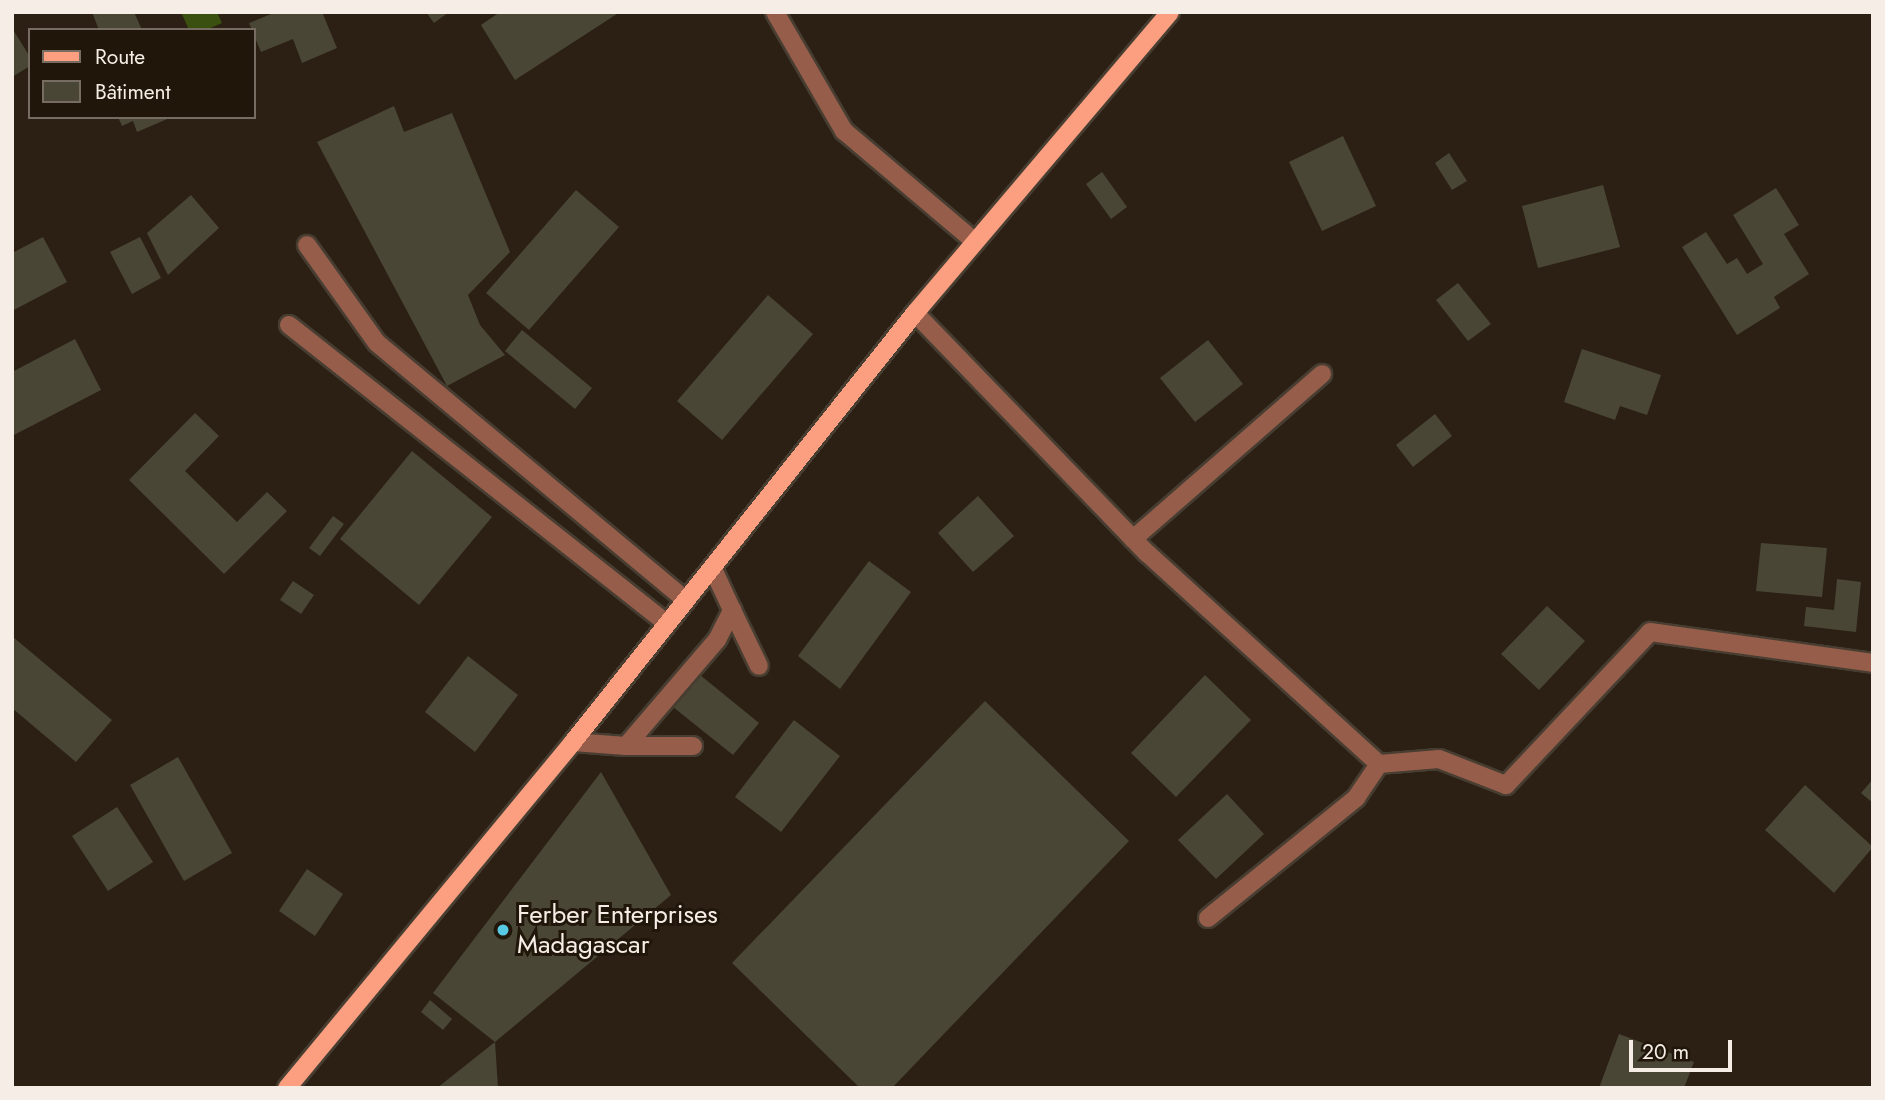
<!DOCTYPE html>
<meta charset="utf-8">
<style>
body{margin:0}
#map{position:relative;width:1885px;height:1100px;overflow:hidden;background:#2b2013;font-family:Jost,sans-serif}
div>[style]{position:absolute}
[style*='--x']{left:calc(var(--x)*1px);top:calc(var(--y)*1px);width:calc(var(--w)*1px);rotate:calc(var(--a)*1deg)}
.water>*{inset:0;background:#3a5010}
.building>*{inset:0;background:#4a4635}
.roads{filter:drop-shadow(2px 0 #473d31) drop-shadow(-2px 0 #473d31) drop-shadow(0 2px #473d31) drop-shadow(0 -2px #473d31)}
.service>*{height:18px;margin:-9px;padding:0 9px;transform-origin:9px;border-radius:9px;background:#955d4a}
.minor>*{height:18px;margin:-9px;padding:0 9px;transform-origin:9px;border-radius:9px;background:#955d4a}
.primary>*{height:18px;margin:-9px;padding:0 9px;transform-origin:9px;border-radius:9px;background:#fb9f80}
.dots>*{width:19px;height:19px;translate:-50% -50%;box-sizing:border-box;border:4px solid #21160a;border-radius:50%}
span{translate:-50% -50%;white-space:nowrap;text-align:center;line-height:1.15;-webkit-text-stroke:6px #21160a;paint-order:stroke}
.poi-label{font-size:26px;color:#f6eee6}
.left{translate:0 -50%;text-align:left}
.frame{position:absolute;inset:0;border:14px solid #f6eee6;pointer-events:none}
.legend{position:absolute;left:28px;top:28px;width:228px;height:91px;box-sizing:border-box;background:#21160a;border:2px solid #766c62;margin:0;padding:9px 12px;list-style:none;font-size:21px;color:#f6eee6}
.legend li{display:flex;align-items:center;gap:14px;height:35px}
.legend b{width:35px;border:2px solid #766c62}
.scale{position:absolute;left:1629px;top:1040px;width:103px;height:32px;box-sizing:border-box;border:4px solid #f6eee6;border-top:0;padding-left:9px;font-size:21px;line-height:24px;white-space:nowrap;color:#f6eee6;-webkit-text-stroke:5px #21160a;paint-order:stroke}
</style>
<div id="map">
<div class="water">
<i style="clip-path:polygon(181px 12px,217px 12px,222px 23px,206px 30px,189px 30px)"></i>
</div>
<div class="building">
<i style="clip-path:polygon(92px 12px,134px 12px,142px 30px,99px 30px)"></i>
<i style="clip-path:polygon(276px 12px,322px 12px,337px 48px,302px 63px,293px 39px,261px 52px,249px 23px)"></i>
<i style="clip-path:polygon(426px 12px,449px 12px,434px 23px)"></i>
<i style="clip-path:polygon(500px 12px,620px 12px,515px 80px,481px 25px)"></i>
<i style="clip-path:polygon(12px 28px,30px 57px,30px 66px,12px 77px)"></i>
<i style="clip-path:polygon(394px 106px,404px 132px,452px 113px,510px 252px,468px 295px,480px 325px,505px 355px,447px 386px,317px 142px)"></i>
<i style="clip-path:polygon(118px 117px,172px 117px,137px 132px,133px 121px,122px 126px)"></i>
<i style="clip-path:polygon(1343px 136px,1376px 206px,1322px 231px,1289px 162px)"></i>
<i style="clip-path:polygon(1449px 153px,1467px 181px,1452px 190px,1435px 163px)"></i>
<i style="clip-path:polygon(1102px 172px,1127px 207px,1111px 219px,1086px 184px)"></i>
<i style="clip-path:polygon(1603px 185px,1620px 247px,1538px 268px,1522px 206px)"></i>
<i style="clip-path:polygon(1776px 188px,1799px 225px,1784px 234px,1809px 274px,1774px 297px,1780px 308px,1737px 335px,1682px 247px,1706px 232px,1727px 264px,1737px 258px,1747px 274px,1763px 264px,1733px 215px)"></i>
<i style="clip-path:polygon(576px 190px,619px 227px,529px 330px,486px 293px)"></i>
<i style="clip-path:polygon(191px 195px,219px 228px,168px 275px,147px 233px)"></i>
<i style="clip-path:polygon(43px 237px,67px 282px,12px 311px,12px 253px)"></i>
<i style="clip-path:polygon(140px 237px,161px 278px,132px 294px,110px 252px)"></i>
<i style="clip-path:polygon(1458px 283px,1491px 324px,1468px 341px,1436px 300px)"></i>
<i style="clip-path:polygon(768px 295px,813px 334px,722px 440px,677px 401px)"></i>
<i style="clip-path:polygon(522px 330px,592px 388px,575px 409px,505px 351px)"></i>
<i style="clip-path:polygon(75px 339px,101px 390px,12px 436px,12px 372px)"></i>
<i style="clip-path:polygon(1208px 340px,1243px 384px,1195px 422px,1160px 378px)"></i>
<i style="clip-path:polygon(1582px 349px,1661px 375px,1647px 415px,1620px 406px,1615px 420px,1564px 402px)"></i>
<i style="clip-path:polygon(195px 413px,219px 436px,185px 471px,237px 522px,267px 492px,287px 511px,224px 574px,129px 480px)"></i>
<i style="clip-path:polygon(1435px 414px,1452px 436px,1413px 467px,1396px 445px)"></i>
<i style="clip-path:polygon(412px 451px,492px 517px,419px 605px,340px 539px)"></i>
<i style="clip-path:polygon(978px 496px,1014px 536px,973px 572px,938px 533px)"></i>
<i style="clip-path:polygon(333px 516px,344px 524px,320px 556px,309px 548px)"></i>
<i style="clip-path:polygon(1761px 543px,1827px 548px,1822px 597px,1756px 591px)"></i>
<i style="clip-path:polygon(869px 561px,911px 592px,840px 689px,798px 656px)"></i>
<i style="clip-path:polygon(1837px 579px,1861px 582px,1856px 632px,1804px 626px,1806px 607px,1834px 610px)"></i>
<i style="clip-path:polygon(293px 581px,314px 595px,301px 614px,280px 600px)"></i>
<i style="clip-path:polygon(1547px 606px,1585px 641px,1539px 690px,1501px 654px)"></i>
<i style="clip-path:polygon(13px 637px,112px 720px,76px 762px,12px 708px)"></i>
<i style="clip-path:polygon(468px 656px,518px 695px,475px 752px,425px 712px)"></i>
<i style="clip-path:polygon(694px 670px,759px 723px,733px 755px,668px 703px)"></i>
<i style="clip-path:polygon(1205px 675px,1251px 720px,1176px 797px,1131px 753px)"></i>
<i style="clip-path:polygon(985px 701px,1129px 841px,892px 1088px,860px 1088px,732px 963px)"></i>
<i style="clip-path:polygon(794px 720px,840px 756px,781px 832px,735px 797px)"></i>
<i style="clip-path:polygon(178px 757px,232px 853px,184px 881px,130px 785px)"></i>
<i style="clip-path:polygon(601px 772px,671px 895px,495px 1042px,433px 993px)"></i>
<i style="clip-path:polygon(1873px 779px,1873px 803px,1861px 793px)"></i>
<i style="clip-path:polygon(1805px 785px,1873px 847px,1834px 893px,1765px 830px)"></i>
<i style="clip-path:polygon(1227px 794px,1264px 834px,1216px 879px,1178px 840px)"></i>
<i style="clip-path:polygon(117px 807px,153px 862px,108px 891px,72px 836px)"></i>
<i style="clip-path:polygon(307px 869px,343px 894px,315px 936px,279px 911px)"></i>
<i style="clip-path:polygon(430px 1000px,452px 1019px,443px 1030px,421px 1012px)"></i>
<i style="clip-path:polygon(1619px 1034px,1694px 1062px,1684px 1088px,1599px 1088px)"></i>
<i style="clip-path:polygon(495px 1042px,498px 1088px,437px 1088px)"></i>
</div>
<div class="roads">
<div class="service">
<i style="--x:307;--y:245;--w:120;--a:54.5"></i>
<i style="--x:377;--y:343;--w:401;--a:39.8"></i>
<i style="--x:915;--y:313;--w:334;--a:46"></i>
<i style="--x:1147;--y:553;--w:314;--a:42.3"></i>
<i style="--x:1379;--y:764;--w:60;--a:-4.8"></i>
<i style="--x:1439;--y:759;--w:72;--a:21.2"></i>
<i style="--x:1506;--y:785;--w:210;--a:-46.7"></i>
<i style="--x:1650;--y:632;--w:225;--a:7.9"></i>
<i style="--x:289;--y:325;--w:482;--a:38.3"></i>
<i style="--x:1133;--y:539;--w:251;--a:-41.1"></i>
<i style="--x:732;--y:610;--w:62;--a:64.3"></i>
<i style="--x:573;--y:742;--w:53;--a:4.3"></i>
<i style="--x:626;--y:746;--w:140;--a:-49.4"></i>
<i style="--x:717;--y:640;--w:34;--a:-63"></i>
<i style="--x:732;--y:610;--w:47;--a:-114.9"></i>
<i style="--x:626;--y:746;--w:67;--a:0"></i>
<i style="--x:1208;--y:918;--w:191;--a:-39"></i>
<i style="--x:1356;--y:798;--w:41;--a:-55.9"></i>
</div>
<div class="minor">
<i style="--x:775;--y:12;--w:138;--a:59.9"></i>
<i style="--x:844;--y:131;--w:170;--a:40.2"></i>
</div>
<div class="primary">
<i style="--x:287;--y:1088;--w:449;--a:-50.4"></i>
<i style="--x:573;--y:742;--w:549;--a:-51.44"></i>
<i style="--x:915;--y:313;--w:394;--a:-49.7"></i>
</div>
</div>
<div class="dots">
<i style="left:503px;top:930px;background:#57c9e2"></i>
</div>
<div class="poi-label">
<span class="left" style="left:517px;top:930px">Ferber Enterprises<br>Madagascar</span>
</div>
<div class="frame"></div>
<ul class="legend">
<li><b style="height:9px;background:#fb9f80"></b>Route</li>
<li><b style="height:19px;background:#4a4635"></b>Bâtiment</li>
</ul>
<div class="scale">20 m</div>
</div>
